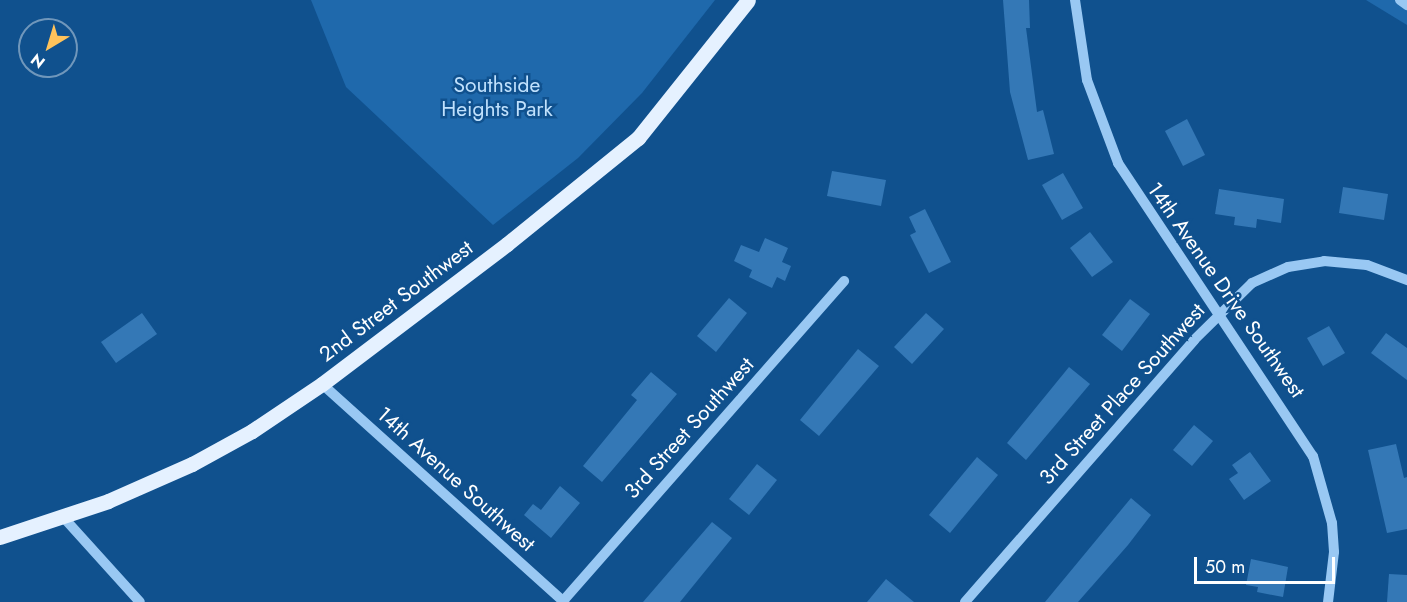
<!DOCTYPE html>
<style>
body{margin:0}
#map{position:relative;width:1407px;height:602px;overflow:hidden;background:#10518e;font-family:Jost,sans-serif}
div>[style]{position:absolute}
[style*='--x']{left:calc(var(--x)*1px);top:calc(var(--y)*1px);width:calc(var(--w)*1px);rotate:calc(var(--a)*1deg)}
.green>*{inset:0;background:#1f69ac}
.building>*{inset:0;background:#3478b6}
.minor>*{height:10px;margin:-5px;padding:0 5px;transform-origin:5px;border-radius:5px;background:#99c8f3}
.major>*{height:15px;margin:-7.5px;padding:0 7.5px;transform-origin:7.5px;border-radius:7.5px;background:#e5f1ff}
span{translate:-50% -50%;white-space:nowrap;text-align:center;line-height:1.15;-webkit-text-stroke:5px #10518e;paint-order:stroke}
.park-label{font-size:21px;color:#c0e1fd}
.street-label{font-size:21px;color:#fff}
.north{position:absolute;left:18px;top:18px;width:60px;height:60px;box-sizing:border-box;background:#10518e;border:2px solid #7097bb;border-radius:50%;rotate:218deg;font-size:16px;font-weight:700;line-height:24px;text-align:center;color:#fff}
.north::after{content:'';display:block;margin:auto;width:21px;height:27px;background:#ffc35b;clip-path:polygon(50% 0,100% 100%,50% 72%,0 100%)}
.scale{position:absolute;left:1194px;top:557px;width:141px;height:27px;box-sizing:border-box;border:3px solid #fff;border-top:0;padding-left:8px;font-size:18px;line-height:21px;white-space:nowrap;color:#fff;-webkit-text-stroke:4px #10518e;paint-order:stroke}
</style>
<div id="map">
<div class="green">
<i style="clip-path:polygon(311px 0,715px 0,642px 93px,578px 158px,493px 225px,346px 87px)"></i>
<i style="clip-path:polygon(1366px 0,1407px 0,1407px 25px)"></i>
</div>
<div class="building">
<i style="clip-path:polygon(1003px 0,1029px 0,1030px 28px,1026px 28px,1037px 112px,1043px 110px,1054px 154px,1028px 160px,1010px 92px)"></i>
<i style="clip-path:polygon(1187px 119px,1205px 155px,1183px 166px,1165px 131px)"></i>
<i style="clip-path:polygon(832px 171px,886px 180px,881px 206px,827px 196px)"></i>
<i style="clip-path:polygon(1063px 173px,1083px 208px,1062px 220px,1042px 185px)"></i>
<i style="clip-path:polygon(1343px 187px,1388px 194px,1384px 220px,1339px 213px)"></i>
<i style="clip-path:polygon(1219px 189px,1284px 199px,1281px 223px,1257px 219px,1256px 228px,1234px 225px,1235px 217px,1215px 214px)"></i>
<i style="clip-path:polygon(925px 209px,951px 262px,929px 273px,910px 235px,916px 232px,909px 217px)"></i>
<i style="clip-path:polygon(1090px 232px,1113px 262px,1092px 277px,1070px 248px)"></i>
<i style="clip-path:polygon(765px 238px,788px 248px,782px 262px,791px 266px,785px 281px,777px 277px,772px 288px,749px 277px,752px 270px,734px 261px,741px 245px,759px 252px)"></i>
<i style="clip-path:polygon(729px 298px,747px 313px,716px 352px,697px 336px)"></i>
<i style="clip-path:polygon(1130px 299px,1150px 314px,1122px 351px,1102px 335px)"></i>
<i style="clip-path:polygon(142px 313px,157px 334px,116px 363px,101px 342px)"></i>
<i style="clip-path:polygon(926px 313px,944px 329px,912px 364px,894px 347px)"></i>
<i style="clip-path:polygon(1329px 326px,1345px 353px,1323px 366px,1307px 338px)"></i>
<i style="clip-path:polygon(1386px 333px,1407px 348px,1407px 380px,1371px 353px)"></i>
<i style="clip-path:polygon(858px 349px,879px 366px,819px 436px,800px 420px)"></i>
<i style="clip-path:polygon(1069px 367px,1090px 384px,1026px 460px,1007px 443px)"></i>
<i style="clip-path:polygon(651px 372px,677px 394px,602px 482px,583px 466px,637px 400px,631px 395px)"></i>
<i style="clip-path:polygon(1194px 425px,1213px 441px,1192px 466px,1173px 450px)"></i>
<i style="clip-path:polygon(1396px 444px,1404px 478px,1407px 477px,1407px 529px,1387px 533px,1368px 450px)"></i>
<i style="clip-path:polygon(1250px 452px,1271px 481px,1244px 500px,1229px 479px,1238px 473px,1232px 465px)"></i>
<i style="clip-path:polygon(977px 457px,998px 475px,950px 533px,929px 515px)"></i>
<i style="clip-path:polygon(757px 464px,777px 480px,749px 515px,729px 499px)"></i>
<i style="clip-path:polygon(560px 486px,580px 503px,551px 538px,524px 515px,533px 504px,541px 510px)"></i>
<i style="clip-path:polygon(1131px 498px,1151px 515px,1128px 545px,1078px 602px,1045px 602px)"></i>
<i style="clip-path:polygon(712px 522px,732px 538px,680px 602px,643px 602px)"></i>
<i style="clip-path:polygon(1251px 559px,1288px 567px,1283px 597px,1257px 592px,1258px 587px,1246px 585px)"></i>
<i style="clip-path:polygon(1389px 574px,1407px 575px,1407px 602px,1387px 602px)"></i>
<i style="clip-path:polygon(886px 579px,914px 602px,867px 602px)"></i>
</div>
<div class="minor">
<i style="--x:1075;--y:0;--w:81;--a:81.5"></i>
<i style="--x:1087;--y:80;--w:89;--a:69.5"></i>
<i style="--x:1118;--y:163;--w:352;--a:56.4"></i>
<i style="--x:1313;--y:456;--w:70;--a:74.2"></i>
<i style="--x:1332;--y:523;--w:29;--a:86"></i>
<i style="--x:1334;--y:552;--w:50;--a:96.8"></i>
<i style="--x:1400;--y:0;--w:9;--a:36"></i>
<i style="--x:322;--y:384;--w:326;--a:42"></i>
<i style="--x:64;--y:518;--w:113;--a:47.9"></i>
<i style="--x:563;--y:601;--w:426;--a:-48.7"></i>
<i style="--x:965;--y:602;--w:348;--a:-48.8"></i>
<i style="--x:1194;--y:340;--w:81;--a:-44.5"></i>
<i style="--x:1252;--y:283;--w:39;--a:-24"></i>
<i style="--x:1288;--y:267;--w:36;--a:-9"></i>
<i style="--x:1324;--y:261;--w:43;--a:5.3"></i>
<i style="--x:1367;--y:265;--w:43;--a:20.6"></i>
</div>
<div class="major">
<i style="--x:0;--y:537;--w:114;--a:-18.4"></i>
<i style="--x:108;--y:501;--w:92;--a:-23.8"></i>
<i style="--x:192;--y:464;--w:68;--a:-28.8"></i>
<i style="--x:252;--y:431;--w:84;--a:-33.9"></i>
<i style="--x:322;--y:384;--w:232;--a:-37.1"></i>
<i style="--x:507;--y:244;--w:169;--a:-39"></i>
<i style="--x:638;--y:138;--w:176;--a:-51.4"></i>
</div>
<div class="park-label">
<span style="left:497px;top:97px">Southside<br>Heights Park</span>
</div>
<div class="street-label">
<span style="left:1226px;top:290px;rotate:55deg">14th Avenue Drive Southwest</span>
<span style="left:396px;top:301px;rotate:-37deg">2nd Street Southwest</span>
<span style="left:1122px;top:394px;rotate:-48deg">3rd Street Place Southwest</span>
<span style="left:689px;top:428px;rotate:-48deg">3rd Street Southwest</span>
<span style="left:456px;top:479px;rotate:42deg">14th Avenue Southwest</span>
</div>
<div class="north">N</div>
<div class="scale">50 m</div>
</div>
